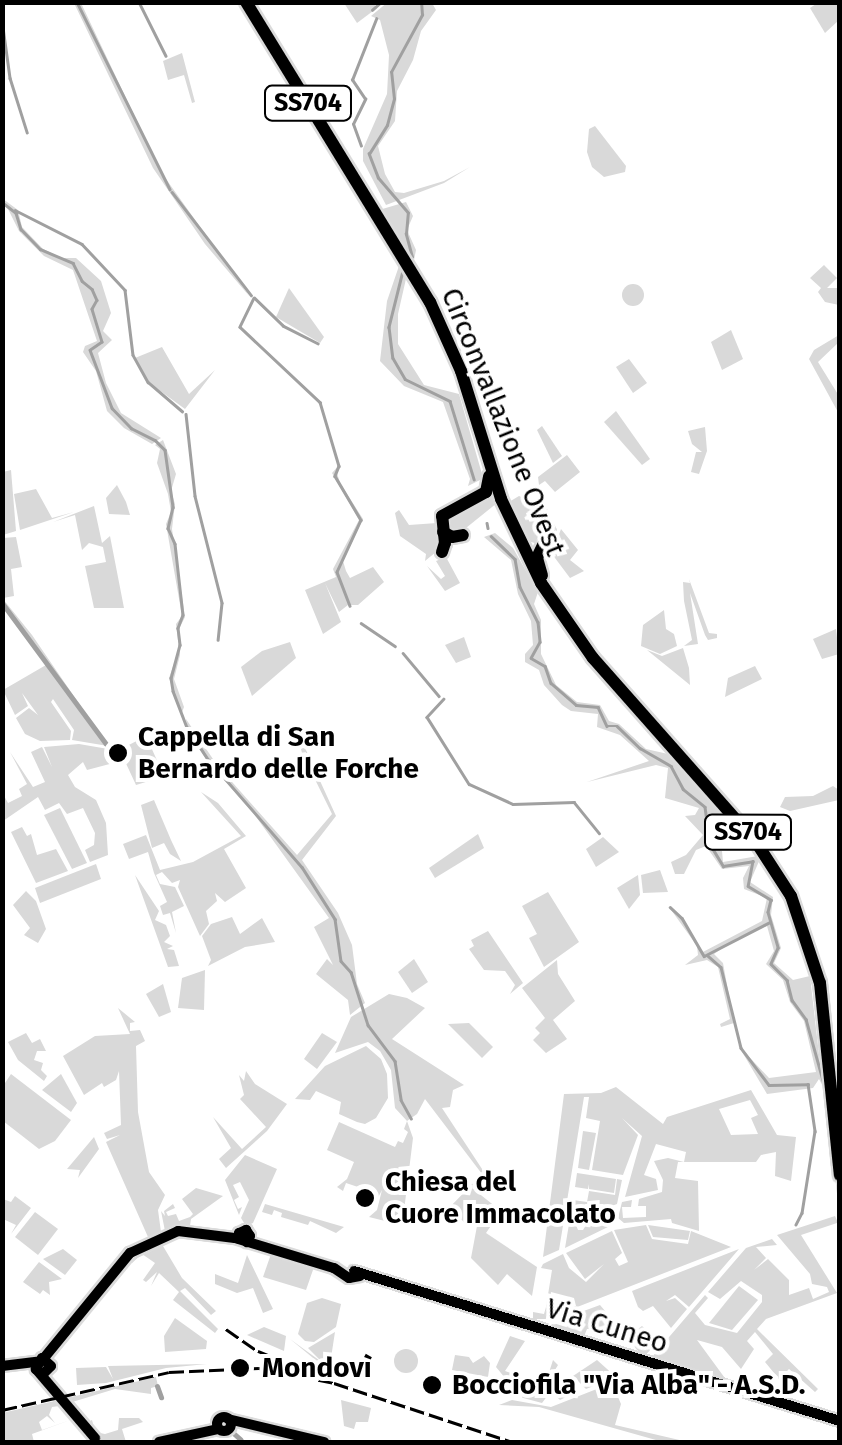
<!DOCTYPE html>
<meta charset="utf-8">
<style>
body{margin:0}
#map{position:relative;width:842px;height:1445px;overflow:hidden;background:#fff;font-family:"Fira Sans",sans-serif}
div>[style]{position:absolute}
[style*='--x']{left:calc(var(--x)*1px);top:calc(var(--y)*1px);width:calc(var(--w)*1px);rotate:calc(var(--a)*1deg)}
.green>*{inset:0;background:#d9d9d9}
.round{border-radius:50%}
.stream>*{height:2.5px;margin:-1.25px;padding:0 1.25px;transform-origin:1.25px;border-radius:1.25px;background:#a0a0a0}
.canal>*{height:5px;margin:-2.5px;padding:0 2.5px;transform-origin:2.5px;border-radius:2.5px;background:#a0a0a0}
.roads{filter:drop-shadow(2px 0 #dbdbdb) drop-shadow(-2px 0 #dbdbdb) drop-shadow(0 2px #dbdbdb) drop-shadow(0 -2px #dbdbdb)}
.major>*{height:10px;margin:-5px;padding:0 5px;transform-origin:5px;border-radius:5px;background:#000}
.major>.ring{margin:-5px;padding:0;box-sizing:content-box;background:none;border:10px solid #000;border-radius:50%}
.highway>*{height:12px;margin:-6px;padding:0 6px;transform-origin:6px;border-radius:6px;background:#000}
.rail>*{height:2.5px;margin-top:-1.25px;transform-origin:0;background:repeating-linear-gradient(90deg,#000 0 15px,transparent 0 20px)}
.dots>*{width:28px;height:28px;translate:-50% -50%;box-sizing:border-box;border:5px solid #fff;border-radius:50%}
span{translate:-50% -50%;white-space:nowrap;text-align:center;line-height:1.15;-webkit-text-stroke:8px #fff;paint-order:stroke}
.shield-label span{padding:2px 8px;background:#fff;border:2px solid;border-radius:8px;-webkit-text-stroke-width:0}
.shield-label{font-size:25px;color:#000;font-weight:700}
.street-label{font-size:28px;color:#000}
.poi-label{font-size:28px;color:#000;font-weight:700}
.left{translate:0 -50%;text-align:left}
.frame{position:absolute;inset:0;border:5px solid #000;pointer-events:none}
</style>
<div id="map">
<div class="green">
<i style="clip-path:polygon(388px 2px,432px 3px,436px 10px,421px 31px,413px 60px,397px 91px,395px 121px,378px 146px,385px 174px,395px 192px,404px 193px,444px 181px,470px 167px,444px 183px,386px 205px,363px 161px,363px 149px,387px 94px,389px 55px,380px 20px,371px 16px)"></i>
<i style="clip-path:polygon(819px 2px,839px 3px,839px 20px,825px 33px,810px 8px)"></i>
<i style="clip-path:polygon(74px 3px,81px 3px,161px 172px,250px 297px,205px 244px,153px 168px)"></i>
<i style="clip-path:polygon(344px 3px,373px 3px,377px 8px,357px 23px)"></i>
<i style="clip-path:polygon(182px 53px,195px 102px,192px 103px,184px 75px,168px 80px,163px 61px)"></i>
<i style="clip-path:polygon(595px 126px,626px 166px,625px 172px,604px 177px,592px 167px,587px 152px,589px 129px)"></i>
<i style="clip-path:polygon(3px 199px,18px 210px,22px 227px,43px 249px,62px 258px,76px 258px,101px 281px,111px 313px,103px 331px,112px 340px,98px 353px,106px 383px,121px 413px,161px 438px,152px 444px,124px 428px,107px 411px,96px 371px,83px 352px,85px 346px,97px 341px,73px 270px,44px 256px,19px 231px)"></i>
<i style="clip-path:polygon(406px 202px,413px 216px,407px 230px,416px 250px,413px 265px,379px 210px)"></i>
<i style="clip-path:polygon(400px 263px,408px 270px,398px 314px,398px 344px,424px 385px,459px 394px,482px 474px,480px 480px,468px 486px,470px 479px,443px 402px,404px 386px,380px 361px,387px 301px)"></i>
<i style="clip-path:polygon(824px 265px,837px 278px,827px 288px,839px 288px,839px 305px,825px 302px,818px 292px,821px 288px,810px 278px)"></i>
<i class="round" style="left:622px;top:284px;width:22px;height:22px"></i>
<i style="clip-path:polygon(289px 288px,324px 337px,320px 343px,276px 317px)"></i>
<i style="clip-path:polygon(731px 330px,743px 359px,722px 370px,711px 342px)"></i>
<i style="clip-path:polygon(839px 335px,839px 342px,818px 362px,839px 396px,839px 414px,809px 359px,814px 350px)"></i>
<i style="clip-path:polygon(162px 347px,189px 394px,215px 370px,185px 409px,148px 382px,135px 358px)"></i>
<i style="clip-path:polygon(629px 359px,647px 383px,633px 393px,616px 367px)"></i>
<i style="clip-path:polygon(616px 411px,650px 459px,642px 465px,604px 422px)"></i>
<i style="clip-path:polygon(542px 426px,562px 456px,553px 463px,537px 430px)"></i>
<i style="clip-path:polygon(705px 427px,707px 451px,699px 474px,691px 472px,696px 452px,702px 452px,692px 444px,688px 431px)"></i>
<i style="clip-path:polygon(163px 440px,176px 474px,171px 491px,175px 504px,172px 529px,185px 617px,179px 629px,180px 655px,174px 679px,184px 707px,181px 715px,169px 678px,179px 649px,176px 624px,182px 616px,166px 524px,171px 512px,168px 494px,157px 463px,160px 449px,155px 445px)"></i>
<i style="clip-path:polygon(567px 455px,580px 472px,555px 492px,545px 481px,539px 485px,538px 477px)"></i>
<i style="clip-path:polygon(340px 464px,337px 473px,340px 483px,363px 519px,343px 561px,346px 571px,350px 578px,373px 567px,384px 582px,358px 605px,348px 605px,339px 612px,325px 583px,341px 622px,323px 634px,305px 590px,336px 577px,333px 569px,359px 520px,332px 473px)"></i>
<i style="clip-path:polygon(11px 470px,16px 531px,3px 535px,3px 472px)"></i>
<i style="clip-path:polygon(117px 485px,126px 502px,130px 515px,109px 514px,106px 498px)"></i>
<i style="clip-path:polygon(36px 489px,52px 518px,74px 512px,20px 530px,14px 494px)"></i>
<i style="clip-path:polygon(489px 496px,497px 503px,461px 532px,445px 531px,449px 513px)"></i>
<i style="clip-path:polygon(519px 496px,529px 500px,545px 528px,538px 544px,528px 541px,509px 502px)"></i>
<i style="clip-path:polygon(94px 506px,102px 543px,110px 536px,124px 608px,94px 608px,85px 566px,106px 562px,103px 547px,89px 543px,82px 550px,75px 515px,53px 522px)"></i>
<i style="clip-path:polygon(399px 510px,409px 525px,437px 523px,442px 547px,425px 561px,426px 554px,400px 536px,395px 513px)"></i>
<i style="clip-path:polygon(561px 529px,578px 550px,570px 560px,584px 571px,570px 578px,552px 554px)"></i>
<i style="clip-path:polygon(495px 533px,513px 548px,538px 592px,534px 604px,541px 620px,541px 654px,556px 685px,577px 702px,600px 705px,609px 721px,619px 724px,646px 749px,668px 754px,721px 813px,711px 823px,714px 848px,722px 851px,723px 862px,758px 856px,760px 859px,750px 882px,773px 897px,771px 915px,781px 948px,774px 963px,793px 980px,810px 976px,821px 1072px,827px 1076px,839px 1211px,825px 1090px,819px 1079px,813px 1088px,767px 1094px,738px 1045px,769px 1078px,816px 1072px,804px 1021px,790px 1002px,783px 980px,766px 964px,774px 951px,767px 926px,737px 938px,714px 954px,723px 963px,734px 1023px,721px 1027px,720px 1024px,730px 1019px,718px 967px,707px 960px,685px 965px,698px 955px,697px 946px,669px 907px,683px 918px,701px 953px,762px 921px,767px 898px,744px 889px,743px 878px,749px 866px,722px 869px,706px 846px,696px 850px,684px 874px,675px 874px,671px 862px,686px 855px,703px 835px,685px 816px,695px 815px,699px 808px,665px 798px,668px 768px,656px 765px,587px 782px,649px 761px,620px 735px,597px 727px,598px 714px,571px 711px,562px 705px,544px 685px,539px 670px,525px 662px,525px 654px,533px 645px,531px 621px,518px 594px,511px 560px,484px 537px)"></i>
<i style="clip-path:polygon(16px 537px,22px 567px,11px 569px,14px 596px,3px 598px,3px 538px)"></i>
<i style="clip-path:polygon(446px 557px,460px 583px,445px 591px,427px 566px,441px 579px,445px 576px,436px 561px)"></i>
<i style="clip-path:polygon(689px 579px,709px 633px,717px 634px,717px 638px,708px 640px,705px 635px,690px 593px,698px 644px,684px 646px,692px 640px,684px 601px,683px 582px,690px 583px)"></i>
<i style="clip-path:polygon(3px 599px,32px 635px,108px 746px,72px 740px,74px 730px,53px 699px,51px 702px,71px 731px,70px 740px,40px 741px,25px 734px,16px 718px,29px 708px,38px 715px,22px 693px,28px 706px,15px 715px,3px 690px,46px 665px,3px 607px)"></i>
<i style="clip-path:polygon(664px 610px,666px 629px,674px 634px,677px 646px,660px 654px,641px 646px,643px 625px)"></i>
<i style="clip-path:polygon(836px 629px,839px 654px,822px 659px,813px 639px)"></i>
<i style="clip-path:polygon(464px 637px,471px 657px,456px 663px,445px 645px)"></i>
<i style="clip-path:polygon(290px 642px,296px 658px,252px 696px,241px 667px,262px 651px)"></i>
<i style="clip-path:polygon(683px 648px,689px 668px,690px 685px,647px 650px,662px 656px)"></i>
<i style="clip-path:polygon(755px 666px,762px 679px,725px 697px,728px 678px)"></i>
<i style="clip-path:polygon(186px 719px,217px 765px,297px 855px,332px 814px,302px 753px,296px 728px,336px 816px,302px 860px,338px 913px,352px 945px,357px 984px,365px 1003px,350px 1015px,348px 1000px,316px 974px,327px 959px,333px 965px,314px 927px,329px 918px,254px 814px,206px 759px,187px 731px)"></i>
<i style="clip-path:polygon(146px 736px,160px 767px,146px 773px,149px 781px,136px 785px,123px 757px,125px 747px)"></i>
<i style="clip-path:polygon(79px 744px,114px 750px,118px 756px,122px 751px,121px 761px,87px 770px,83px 762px,68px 775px,75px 787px,96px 800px,106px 823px,108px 855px,90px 862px,85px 850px,94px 845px,95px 833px,83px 808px,67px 814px,59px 803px,45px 810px,38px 797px,3px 821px,3px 794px,8px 803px,22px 796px,19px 789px,27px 784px,10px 752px,33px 787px,45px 782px,31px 752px,42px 747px,52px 767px,44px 747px)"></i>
<i style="clip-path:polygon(833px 786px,839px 790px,839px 800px,790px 811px,780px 807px,785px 797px,813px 796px)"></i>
<i style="clip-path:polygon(201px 792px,218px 803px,246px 836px,224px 849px,246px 888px,225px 902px,215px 893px,217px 901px,206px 911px,209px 924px,200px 936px,178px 887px,180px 880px,172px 883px,162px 872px,156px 875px,160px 884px,175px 887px,184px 906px,172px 912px,176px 933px,170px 913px,163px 915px,160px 906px,167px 902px,154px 873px,148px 852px,129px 859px,123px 844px,146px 835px,160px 870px,193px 862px,241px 836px)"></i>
<i style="clip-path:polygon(154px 800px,171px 840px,181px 861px,170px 854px,164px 843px,152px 848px,141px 805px)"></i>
<i style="clip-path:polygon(60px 808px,87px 863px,72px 869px,44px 815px)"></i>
<i style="clip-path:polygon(22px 827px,27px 836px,31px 834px,37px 855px,56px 849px,68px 871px,36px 883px,11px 832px)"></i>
<i style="clip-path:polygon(478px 834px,484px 848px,435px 878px,429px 868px)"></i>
<i style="clip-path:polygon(603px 837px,619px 852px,596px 867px,586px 849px)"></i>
<i style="clip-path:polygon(96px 864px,101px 879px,40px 903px,35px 888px)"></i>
<i style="clip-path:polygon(660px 870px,668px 892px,643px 893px,641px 875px)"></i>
<i style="clip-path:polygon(135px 875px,159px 911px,155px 920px,166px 925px,170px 936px,164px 942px,173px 946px,167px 949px,174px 950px,179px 966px,168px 967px)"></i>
<i style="clip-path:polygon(638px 875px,640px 895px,629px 909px,617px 888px)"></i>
<i style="clip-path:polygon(26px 891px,36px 901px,46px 929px,38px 943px,24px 935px,30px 928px,13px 905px)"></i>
<i style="clip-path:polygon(548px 892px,579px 942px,544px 967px,529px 938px,537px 934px,522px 906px)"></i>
<i style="clip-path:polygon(232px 917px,240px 934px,262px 918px,275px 942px,245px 947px,208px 966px,211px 960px,202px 936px,211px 924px)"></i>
<i style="clip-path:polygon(488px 931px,523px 983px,510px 994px,515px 985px,505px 971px,484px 970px,469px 949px,474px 946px,471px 940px)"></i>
<i style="clip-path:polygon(414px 959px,428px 982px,412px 993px,398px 972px)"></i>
<i style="clip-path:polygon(557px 960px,558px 974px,575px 1001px,553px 1020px,567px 1039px,546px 1053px,533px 1040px,540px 1033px,535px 1028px,545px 1018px,522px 988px)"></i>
<i style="clip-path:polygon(205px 970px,204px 1010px,178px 1008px,182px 978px)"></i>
<i style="clip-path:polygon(163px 984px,171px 1012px,159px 1017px,146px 994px)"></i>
<i style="clip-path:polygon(389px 994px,407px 998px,425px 1008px,392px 1039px,464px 1085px,453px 1090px,450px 1107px,442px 1108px,484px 1172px,472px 1188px,501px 1211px,486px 1233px,537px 1267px,532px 1296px,507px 1274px,498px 1285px,471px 1258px,477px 1226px,449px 1218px,447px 1210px,482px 1174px,425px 1099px,417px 1114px,407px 1121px,413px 1138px,403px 1219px,389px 1222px,369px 1217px,377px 1210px,382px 1190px,371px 1211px,376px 1193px,346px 1183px,343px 1191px,337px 1187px,347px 1179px,354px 1162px,327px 1150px,339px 1122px,395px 1147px,398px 1141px,403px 1143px,408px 1132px,404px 1129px,407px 1121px,395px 1108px,391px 1070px,380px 1051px,368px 1042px,335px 1053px,351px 1017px)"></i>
<i style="clip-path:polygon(118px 1008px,135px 1022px,130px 1023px,130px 1031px,140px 1030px,145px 1041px,136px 1046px,138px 1112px,149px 1172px,165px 1195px,158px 1210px,161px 1232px,148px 1237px,106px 1142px,120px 1135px,107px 1139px,104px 1133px,121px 1125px,119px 1071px,116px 1080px,104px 1087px,102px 1083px,84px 1095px,63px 1056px,95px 1036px,130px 1034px)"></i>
<i style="clip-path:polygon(469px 1023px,493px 1047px,482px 1058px,448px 1024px)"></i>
<i style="clip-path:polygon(26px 1033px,32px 1043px,40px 1039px,46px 1051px,37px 1051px,34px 1060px,43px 1063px,41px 1070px,47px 1076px,44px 1081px,18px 1060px,8px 1042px)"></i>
<i style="clip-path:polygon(322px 1033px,337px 1042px,317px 1069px,304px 1059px)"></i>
<i style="clip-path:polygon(366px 1046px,381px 1059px,387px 1074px,388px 1098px,376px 1118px,365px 1124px,357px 1122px,339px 1114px,341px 1102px,316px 1091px,310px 1100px,295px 1099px,325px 1066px)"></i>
<i style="clip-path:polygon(246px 1071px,255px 1084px,287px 1104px,267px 1131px,226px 1168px,219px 1159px,231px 1148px,213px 1117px,242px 1149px,266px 1127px,240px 1099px,244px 1095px,239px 1075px,244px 1081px)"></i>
<i style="clip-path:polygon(11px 1074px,71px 1120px,55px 1141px,39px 1149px,3px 1121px,3px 1086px)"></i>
<i style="clip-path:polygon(61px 1074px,77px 1103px,71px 1112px,42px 1090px)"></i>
<i style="clip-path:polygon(evenodd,616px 1087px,663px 1124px,667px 1117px,751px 1090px,777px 1135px,796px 1137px,791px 1181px,775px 1176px,776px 1152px,761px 1155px,756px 1162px,678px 1162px,675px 1178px,698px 1181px,699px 1231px,672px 1223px,671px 1219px,624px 1223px,618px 1218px,622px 1202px,632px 1200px,631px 1207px,622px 1207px,623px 1218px,646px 1217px,646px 1206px,638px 1206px,639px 1199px,662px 1192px,663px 1180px,654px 1161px,668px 1158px,684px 1162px,686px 1152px,656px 1144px,644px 1175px,656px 1179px,658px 1190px,625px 1197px,642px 1136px,622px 1118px,638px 1135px,623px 1175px,592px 1170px,600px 1121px,586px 1118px,589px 1097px,584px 1097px,559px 1250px,543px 1257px,564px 1094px,601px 1093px,616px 1087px,750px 1100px,758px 1115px,751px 1118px,758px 1134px,731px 1135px,719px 1109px,750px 1100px)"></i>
<i style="clip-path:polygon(583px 1131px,596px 1133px,589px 1170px,578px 1168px)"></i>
<i style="clip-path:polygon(94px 1137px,99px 1149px,78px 1178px,80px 1170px,67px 1169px)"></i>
<i style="clip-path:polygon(245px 1155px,277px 1169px,253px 1223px,246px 1226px,241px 1218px,249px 1200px,240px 1182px,233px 1185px,239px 1197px,234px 1200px,238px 1209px,242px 1207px,239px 1215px,225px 1180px)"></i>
<i style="clip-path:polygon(577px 1173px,616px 1179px,614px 1193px,589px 1189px,589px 1184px,588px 1189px,575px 1187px)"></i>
<i style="clip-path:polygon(617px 1179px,622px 1180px,617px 1204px,574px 1220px,578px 1230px,583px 1230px,588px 1222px,610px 1217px,611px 1208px,616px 1209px,612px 1225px,565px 1248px,573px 1200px,587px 1202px,589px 1191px,615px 1195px)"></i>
<i style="clip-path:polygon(196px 1188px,223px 1196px,191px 1219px,190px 1226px,165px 1231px,161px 1211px,165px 1216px,164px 1211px,173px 1204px,175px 1208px,166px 1212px,168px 1216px,176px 1214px,179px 1221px,190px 1217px,193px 1214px,182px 1199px)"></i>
<i style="clip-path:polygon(15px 1196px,31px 1208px,11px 1234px,16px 1225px,3px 1219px,3px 1199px,11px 1202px)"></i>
<i style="clip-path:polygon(265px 1204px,344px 1227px,336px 1233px,310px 1221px,308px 1225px,281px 1217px,282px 1213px,274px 1210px,272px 1215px,262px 1212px)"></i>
<i style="clip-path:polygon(35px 1212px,58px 1229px,38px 1255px,15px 1237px)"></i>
<i style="clip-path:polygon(835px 1216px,839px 1225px,839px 1241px,837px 1223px,801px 1235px,837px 1293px,766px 1319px,757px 1329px,818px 1389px,815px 1392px,789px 1369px,779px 1379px,765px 1362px,773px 1354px,755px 1332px,747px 1341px,754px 1349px,741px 1369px,722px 1347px,697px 1340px,730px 1385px,652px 1357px,705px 1295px,708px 1298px,695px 1313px,705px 1325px,737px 1333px,762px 1302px,762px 1295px,741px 1281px,720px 1299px,708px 1292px,746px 1248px,772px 1239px,777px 1245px,756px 1247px,766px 1258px,754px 1270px,768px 1259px,789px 1280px,789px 1295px,809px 1288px,813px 1299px,829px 1292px,827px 1287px,812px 1284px,810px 1274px,777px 1235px)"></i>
<i style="clip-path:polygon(646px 1225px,652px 1239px,688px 1244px,691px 1231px,731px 1247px,549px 1318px,576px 1306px,574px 1298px,551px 1292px,546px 1319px,533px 1319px,533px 1312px,544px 1314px,546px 1307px,552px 1270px,541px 1268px,543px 1264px,563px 1254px,569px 1268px,586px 1282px,604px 1264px,585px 1279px,566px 1253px,612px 1231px,622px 1253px,615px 1259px,619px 1266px,628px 1262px,614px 1230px)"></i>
<i style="clip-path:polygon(648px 1225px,690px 1231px,688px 1240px,653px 1237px)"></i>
<i style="clip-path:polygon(160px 1241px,182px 1278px,216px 1311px,211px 1315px,185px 1288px,180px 1291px,218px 1329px,215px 1333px,173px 1300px,179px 1292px,159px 1273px,151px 1286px,157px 1272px,146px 1282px,143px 1280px,155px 1263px,142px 1254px,132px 1263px,128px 1261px)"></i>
<i style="clip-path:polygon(63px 1249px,77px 1260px,65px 1275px,43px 1259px)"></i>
<i style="clip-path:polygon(739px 1249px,689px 1307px,675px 1295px,666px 1301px,675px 1298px,687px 1309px,671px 1328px,653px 1306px,643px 1311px,638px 1307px,632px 1291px)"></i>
<i style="clip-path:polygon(271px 1254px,314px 1267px,306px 1290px,263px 1277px)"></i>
<i style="clip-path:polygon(247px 1255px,273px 1309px,263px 1313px,253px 1288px,237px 1293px,215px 1284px,215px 1274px,238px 1283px)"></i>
<i style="clip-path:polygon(39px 1262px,62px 1279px,49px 1282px,50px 1295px,43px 1290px,40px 1294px,23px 1282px)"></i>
<i style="clip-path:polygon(739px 1286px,758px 1300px,732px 1330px,709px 1323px)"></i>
<i style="clip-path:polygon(322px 1298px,341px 1304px,336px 1327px,314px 1342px,305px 1341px,298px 1334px,307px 1303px)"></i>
<i style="clip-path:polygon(600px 1305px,627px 1337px,642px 1326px,659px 1342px,643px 1357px,627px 1338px,601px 1329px,587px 1329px,583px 1339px,540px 1326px,565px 1323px,562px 1319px)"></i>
<i style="clip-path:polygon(175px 1318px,207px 1341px,206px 1349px,165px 1352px,164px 1336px)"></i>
<i style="clip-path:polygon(264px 1327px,286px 1336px,284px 1351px,247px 1335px)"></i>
<i style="clip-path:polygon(335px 1332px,329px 1371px,290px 1339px,323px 1363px,308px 1348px)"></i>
<i style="clip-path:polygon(510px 1336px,525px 1341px,505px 1371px,545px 1385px,553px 1360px,558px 1365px,549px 1380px,566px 1397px,560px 1400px,551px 1391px,542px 1403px,512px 1395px,515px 1390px,496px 1367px)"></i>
<i class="round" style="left:394px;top:1349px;width:24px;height:24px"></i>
<i style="clip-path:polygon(455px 1355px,469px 1357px,473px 1363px,484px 1356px,490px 1363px,488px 1377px,452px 1370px)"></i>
<i style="clip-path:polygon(597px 1360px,616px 1377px,586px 1389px,573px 1376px)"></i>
<i style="clip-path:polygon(207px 1364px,166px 1368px,106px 1383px,77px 1385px,76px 1368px,106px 1367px,113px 1379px,108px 1366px)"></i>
<i style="clip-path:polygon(156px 1377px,158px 1386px,151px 1388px,151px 1394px,115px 1389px,69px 1403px,67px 1398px)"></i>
<i style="clip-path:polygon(612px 1383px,621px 1404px,615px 1425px,688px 1442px,663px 1442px,539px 1407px,499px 1405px,512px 1400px,551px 1407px)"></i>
<i style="clip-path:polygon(59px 1400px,70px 1415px,59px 1406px,52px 1407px,49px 1415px,55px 1423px,47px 1416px,39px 1422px,42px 1430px,73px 1419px,32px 1434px,34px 1442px,3px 1442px,2px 1413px)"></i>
<i style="clip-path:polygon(341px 1400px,371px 1408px,368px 1422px,356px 1422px,354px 1429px,344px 1426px)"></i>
<i style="clip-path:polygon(119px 1418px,139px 1418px,143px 1422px,122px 1429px,126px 1442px,104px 1442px,86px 1423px,92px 1420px,95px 1432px,105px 1434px,118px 1430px)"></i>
</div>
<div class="stream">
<i style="--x:77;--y:2;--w:209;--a:63.6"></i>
<i style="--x:139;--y:2;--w:60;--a:63.4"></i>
<i style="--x:372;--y:10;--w:12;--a:-42"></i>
<i style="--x:2;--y:20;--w:59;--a:82.1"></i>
<i style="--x:10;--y:78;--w:57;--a:72.5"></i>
<i style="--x:361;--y:146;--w:23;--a:-110"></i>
<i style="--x:353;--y:124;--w:28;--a:-64"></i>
<i style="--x:365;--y:99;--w:23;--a:-124"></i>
<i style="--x:352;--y:80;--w:66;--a:-68.5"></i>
<i style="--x:172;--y:192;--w:130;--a:52.5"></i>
<i style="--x:2;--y:202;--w:18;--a:38"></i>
<i style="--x:16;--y:213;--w:17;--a:73"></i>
<i style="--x:21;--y:229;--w:28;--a:46"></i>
<i style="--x:40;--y:249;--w:36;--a:23"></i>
<i style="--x:73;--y:263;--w:20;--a:63"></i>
<i style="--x:82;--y:281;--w:13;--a:39"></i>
<i style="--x:92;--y:289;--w:12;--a:66"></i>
<i style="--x:97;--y:300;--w:10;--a:119"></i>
<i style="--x:92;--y:309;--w:34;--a:73"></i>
<i style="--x:102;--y:342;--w:14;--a:146"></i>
<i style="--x:90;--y:350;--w:62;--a:69.2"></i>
<i style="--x:112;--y:408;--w:28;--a:46"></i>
<i style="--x:131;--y:428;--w:27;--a:27"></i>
<i style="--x:155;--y:440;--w:14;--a:45"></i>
<i style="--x:165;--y:450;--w:58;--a:82"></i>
<i style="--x:173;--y:507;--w:22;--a:103"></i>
<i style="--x:168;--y:528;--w:17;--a:66"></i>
<i style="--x:175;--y:544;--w:71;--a:83.6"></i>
<i style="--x:183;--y:615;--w:14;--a:111"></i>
<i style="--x:178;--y:628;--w:17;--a:83"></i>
<i style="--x:180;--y:645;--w:34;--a:105"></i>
<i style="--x:171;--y:678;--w:13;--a:81"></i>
<i style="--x:173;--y:691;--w:39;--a:69"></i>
<i style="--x:187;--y:727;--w:38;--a:57"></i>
<i style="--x:208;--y:759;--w:143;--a:49"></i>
<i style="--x:302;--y:867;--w:62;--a:57.6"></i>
<i style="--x:335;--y:919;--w:42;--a:81.9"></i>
<i style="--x:341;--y:961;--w:15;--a:48"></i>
<i style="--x:351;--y:972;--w:56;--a:72.2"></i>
<i style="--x:368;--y:1025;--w:45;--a:53.1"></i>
<i style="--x:395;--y:1061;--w:39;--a:81"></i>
<i style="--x:401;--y:1100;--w:21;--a:61"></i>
<i style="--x:15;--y:210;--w:75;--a:26.9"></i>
<i style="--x:82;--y:244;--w:63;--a:46.9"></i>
<i style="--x:125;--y:290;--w:65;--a:83"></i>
<i style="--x:133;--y:355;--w:31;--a:61"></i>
<i style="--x:148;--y:382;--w:45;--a:40.5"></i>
<i style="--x:412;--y:257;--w:24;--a:-105"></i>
<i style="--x:406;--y:234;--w:21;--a:-85"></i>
<i style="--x:408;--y:213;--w:46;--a:-130.6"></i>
<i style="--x:378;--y:178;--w:26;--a:-111"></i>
<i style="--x:369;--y:154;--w:34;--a:-58"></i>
<i style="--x:387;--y:125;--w:27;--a:-75"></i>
<i style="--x:394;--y:99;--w:27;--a:-96"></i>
<i style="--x:391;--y:72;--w:65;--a:-61.5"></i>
<i style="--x:422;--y:15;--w:13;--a:-94"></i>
<i style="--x:403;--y:271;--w:58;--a:104"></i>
<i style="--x:389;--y:327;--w:31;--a:83"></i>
<i style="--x:393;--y:358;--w:24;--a:60"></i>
<i style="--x:405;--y:379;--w:50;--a:26.1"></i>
<i style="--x:450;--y:401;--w:82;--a:72.9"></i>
<i style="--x:318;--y:344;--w:39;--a:-153"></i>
<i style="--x:283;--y:326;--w:40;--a:-136"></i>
<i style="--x:254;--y:298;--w:32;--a:116"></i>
<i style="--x:240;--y:327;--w:110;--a:43.2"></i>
<i style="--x:320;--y:402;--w:67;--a:73.5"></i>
<i style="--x:339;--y:466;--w:11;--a:112"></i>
<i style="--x:335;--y:476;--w:51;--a:59.4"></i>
<i style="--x:361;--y:520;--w:57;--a:114.8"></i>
<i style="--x:337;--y:572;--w:36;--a:69"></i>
<i style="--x:186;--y:414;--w:82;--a:83.7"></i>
<i style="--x:195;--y:496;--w:110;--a:75.8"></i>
<i style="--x:222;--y:603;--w:37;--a:96"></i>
<i style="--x:487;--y:523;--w:5;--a:79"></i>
<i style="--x:491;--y:536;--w:33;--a:44"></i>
<i style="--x:515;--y:559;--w:28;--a:80"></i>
<i style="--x:520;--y:587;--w:39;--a:63"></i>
<i style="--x:538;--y:622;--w:20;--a:84"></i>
<i style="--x:540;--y:642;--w:18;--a:119"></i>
<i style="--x:531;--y:658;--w:16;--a:30"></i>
<i style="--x:545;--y:666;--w:18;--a:71"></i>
<i style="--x:551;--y:683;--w:33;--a:41"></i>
<i style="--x:576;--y:705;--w:22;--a:5"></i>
<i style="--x:598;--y:707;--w:21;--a:65"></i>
<i style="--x:607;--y:726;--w:10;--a:0"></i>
<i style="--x:617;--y:726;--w:32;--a:44"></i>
<i style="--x:640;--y:748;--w:36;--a:30"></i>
<i style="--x:671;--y:766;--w:26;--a:62"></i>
<i style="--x:683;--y:789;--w:28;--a:39"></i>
<i style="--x:705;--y:807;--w:37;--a:82"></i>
<i style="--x:710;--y:844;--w:26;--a:59"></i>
<i style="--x:723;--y:866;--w:30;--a:-9"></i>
<i style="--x:753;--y:861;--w:25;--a:101"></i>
<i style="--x:748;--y:886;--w:27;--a:31"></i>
<i style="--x:771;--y:900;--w:12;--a:104"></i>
<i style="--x:768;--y:912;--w:37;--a:74"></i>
<i style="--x:778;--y:948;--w:17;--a:114"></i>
<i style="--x:771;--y:964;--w:23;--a:45"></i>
<i style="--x:787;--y:980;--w:21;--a:76"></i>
<i style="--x:792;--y:1000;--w:24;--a:54"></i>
<i style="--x:806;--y:1019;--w:67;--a:74.5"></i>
<i style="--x:361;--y:623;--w:41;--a:34.1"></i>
<i style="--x:403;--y:653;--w:56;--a:50.1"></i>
<i style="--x:444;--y:699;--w:25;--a:133"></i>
<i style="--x:427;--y:717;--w:79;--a:57.9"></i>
<i style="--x:469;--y:784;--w:48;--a:24.4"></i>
<i style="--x:513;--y:804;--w:61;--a:-1.9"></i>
<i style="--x:574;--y:802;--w:40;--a:51"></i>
<i style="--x:670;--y:907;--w:16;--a:43"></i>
<i style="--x:682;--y:918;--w:44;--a:59.9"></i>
<i style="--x:704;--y:956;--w:74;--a:-27.3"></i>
<i style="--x:707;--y:955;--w:18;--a:41"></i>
<i style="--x:721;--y:967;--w:83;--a:76.1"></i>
<i style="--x:741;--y:1048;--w:46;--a:52.9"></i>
<i style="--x:769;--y:1085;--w:39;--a:-1"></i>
<i style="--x:808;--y:1084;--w:48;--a:81.5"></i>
<i style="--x:815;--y:1131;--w:83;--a:99"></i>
<i style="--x:802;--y:1213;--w:13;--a:117"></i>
</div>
<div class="canal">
<i style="--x:2;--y:603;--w:175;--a:53.6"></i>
<i style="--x:157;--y:1386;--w:12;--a:70"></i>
<i style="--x:231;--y:1431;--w:13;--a:42"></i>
</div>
<div class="roads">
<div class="major">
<i style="--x:239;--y:1239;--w:6;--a:-90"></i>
<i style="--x:239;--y:1233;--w:8;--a:-23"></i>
<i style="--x:246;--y:1230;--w:7;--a:56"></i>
<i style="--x:250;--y:1236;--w:7;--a:117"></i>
<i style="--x:354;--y:1271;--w:509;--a:17.15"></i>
<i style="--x:44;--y:1358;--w:136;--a:-50.7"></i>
<i style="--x:130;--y:1253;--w:53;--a:-24.6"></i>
<i style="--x:178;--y:1231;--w:57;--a:7"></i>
<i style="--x:235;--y:1238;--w:103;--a:16.9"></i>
<i style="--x:334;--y:1268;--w:18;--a:34"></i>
<i style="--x:349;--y:1278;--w:11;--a:-10"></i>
<i style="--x:2;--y:1366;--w:35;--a:-7"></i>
<i style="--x:43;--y:1374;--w:11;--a:-45"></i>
<i style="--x:51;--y:1366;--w:12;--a:-138"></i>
<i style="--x:42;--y:1358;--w:13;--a:119"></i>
<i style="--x:36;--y:1369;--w:91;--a:49.5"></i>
<i class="ring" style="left:217px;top:1417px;width:4px;height:4px"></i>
<i style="--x:228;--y:1419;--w:99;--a:13.5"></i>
<i style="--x:159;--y:1442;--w:60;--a:-12.4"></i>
</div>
<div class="highway">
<i style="--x:246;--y:2;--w:352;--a:58.5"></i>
<i style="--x:430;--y:302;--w:76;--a:65.8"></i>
<i style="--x:461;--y:371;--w:134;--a:72.6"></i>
<i style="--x:501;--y:499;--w:93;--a:64.5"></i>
<i style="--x:541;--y:583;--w:91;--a:55.3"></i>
<i style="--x:593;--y:658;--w:246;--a:48.5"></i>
<i style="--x:756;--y:842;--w:64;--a:57.1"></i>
<i style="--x:791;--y:896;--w:92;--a:71.6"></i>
<i style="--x:820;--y:983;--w:193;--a:84.1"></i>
<i style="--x:540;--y:514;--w:21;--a:65"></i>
<i style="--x:549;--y:533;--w:28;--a:116"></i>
<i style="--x:537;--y:558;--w:18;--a:74"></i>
<i style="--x:443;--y:532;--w:10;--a:29"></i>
<i style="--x:452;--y:537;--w:11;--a:-10"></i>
<i style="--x:442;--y:552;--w:9;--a:-72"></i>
<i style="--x:445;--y:543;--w:27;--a:-96"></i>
<i style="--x:442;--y:516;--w:50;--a:-28.6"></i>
<i style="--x:486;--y:492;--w:16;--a:-79"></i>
</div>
</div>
<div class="rail">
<i style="--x:226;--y:1329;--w:39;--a:35"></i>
<i style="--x:258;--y:1351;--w:35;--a:22"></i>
<i style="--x:2;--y:1410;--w:171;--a:-12.8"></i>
<i style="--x:169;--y:1372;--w:90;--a:-2.5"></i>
<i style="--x:259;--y:1368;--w:76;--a:11.3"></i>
<i style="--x:334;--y:1383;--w:188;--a:18.3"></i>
</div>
<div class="dots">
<i style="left:118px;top:753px;background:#000"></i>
<i style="left:365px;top:1198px;background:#000"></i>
<i style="left:240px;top:1368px;background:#000"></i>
<i style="left:432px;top:1385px;background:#000"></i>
</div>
<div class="shield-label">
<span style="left:308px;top:103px">SS704</span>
<span style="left:748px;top:832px">SS704</span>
</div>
<div class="street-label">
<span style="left:503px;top:422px;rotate:68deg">Circonvallazione Ovest</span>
<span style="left:607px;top:1326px;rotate:17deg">Via Cuneo</span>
</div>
<div class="poi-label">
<span class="left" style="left:138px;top:753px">Cappella di San<br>Bernardo delle Forche</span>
<span class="left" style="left:385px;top:1198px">Chiesa del<br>Cuore Immacolato</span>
<span class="left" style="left:262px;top:1368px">Mondovì</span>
<span class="left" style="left:452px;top:1385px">Bocciofila "Via Alba" - A.S.D.</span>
</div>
<div class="frame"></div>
</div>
